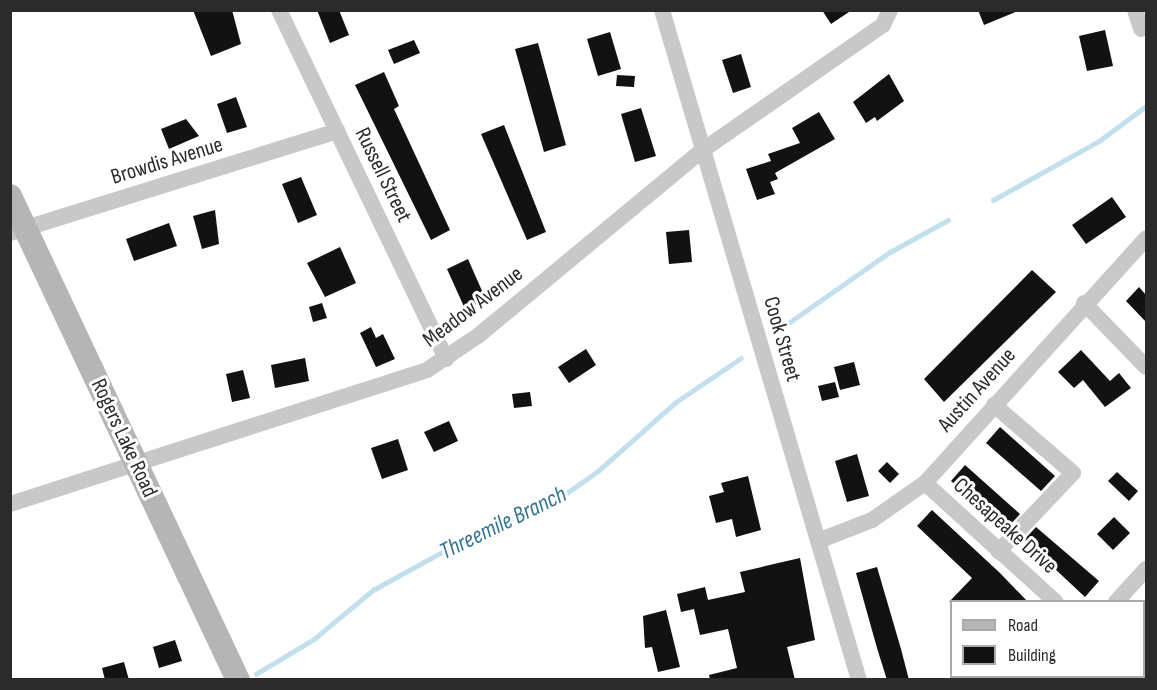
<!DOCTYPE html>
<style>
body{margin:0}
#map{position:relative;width:1157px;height:690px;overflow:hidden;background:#fff;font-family:"Sofia Sans Condensed",sans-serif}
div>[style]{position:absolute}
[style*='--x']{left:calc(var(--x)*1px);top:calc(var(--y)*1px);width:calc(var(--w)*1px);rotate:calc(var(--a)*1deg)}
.stream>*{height:4.5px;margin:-2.25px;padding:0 2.25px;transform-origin:2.25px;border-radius:2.25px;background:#c1dfed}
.building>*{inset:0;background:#121212}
.street>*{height:16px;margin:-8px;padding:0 8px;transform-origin:8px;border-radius:8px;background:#c8c8c8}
.secondary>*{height:24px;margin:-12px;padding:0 12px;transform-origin:12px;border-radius:12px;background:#b5b5b5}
span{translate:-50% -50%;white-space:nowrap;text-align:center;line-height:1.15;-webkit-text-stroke:6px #fff;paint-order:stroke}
.street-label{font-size:22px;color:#2b2b2b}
.water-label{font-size:24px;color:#347592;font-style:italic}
.frame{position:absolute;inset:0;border:12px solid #2b2b2b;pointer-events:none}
.legend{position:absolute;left:950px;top:600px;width:195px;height:78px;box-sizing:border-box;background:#fff;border:2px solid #aaa;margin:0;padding:8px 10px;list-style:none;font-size:18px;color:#2b2b2b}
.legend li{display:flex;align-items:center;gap:12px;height:30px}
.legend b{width:30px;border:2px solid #aaa}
</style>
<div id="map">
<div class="stream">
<i style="--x:993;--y:200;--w:121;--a:-29.1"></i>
<i style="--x:1099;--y:141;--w:59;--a:-36.7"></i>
<i style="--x:777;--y:331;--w:138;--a:-35"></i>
<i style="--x:890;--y:252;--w:66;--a:-28.9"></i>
<i style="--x:256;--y:674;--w:68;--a:-31.1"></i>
<i style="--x:314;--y:639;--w:77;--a:-39.7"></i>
<i style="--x:373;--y:590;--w:104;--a:-28.8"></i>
<i style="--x:464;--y:540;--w:106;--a:-23.9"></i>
<i style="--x:561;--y:497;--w:45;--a:-35.1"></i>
<i style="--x:598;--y:471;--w:104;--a:-41.5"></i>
<i style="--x:676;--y:402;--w:78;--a:-34.1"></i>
</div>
<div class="building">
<i style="clip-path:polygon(193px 10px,232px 10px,241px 44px,211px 56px)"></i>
<i style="clip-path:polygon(317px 10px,339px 10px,349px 35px,330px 43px)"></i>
<i style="clip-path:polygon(822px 10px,852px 10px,831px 24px)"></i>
<i style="clip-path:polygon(978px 10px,1018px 10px,1018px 11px,984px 25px)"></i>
<i style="clip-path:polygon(1105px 30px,1113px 66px,1087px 71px,1079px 36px)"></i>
<i style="clip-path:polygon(610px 32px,621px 69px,598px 76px,587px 39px)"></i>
<i style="clip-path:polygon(414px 40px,420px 53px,394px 64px,388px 50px)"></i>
<i style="clip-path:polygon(538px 43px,566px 145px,544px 152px,515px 49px)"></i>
<i style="clip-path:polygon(741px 54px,751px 87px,733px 93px,722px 60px)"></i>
<i style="clip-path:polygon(384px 72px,399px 106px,394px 109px,450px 230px,431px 240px,355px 85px)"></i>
<i style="clip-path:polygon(889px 74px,904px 101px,877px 121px,875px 117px,866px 123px,853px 102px)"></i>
<i style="clip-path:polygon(617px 75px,635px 76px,634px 87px,616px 86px)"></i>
<i style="clip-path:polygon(236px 97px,247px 127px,227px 133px,217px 104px)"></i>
<i style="clip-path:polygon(641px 108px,656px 156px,635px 162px,621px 114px)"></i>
<i style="clip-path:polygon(819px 112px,835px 139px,775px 173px,778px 179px,770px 182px,775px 194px,757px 200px,746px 169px,771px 161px,768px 154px,800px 143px,792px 128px)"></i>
<i style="clip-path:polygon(186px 119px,199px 136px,169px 149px,161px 129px)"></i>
<i style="clip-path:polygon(504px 125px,546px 232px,527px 240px,481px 134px)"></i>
<i style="clip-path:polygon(301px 177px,317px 215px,298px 223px,282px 184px)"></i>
<i style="clip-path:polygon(1112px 197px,1126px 217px,1086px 244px,1072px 225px)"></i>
<i style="clip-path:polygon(215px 210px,219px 244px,202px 249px,193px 216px)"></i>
<i style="clip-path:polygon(169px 223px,177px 246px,134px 261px,126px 239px)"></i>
<i style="clip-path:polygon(689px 230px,692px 262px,669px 264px,666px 232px)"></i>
<i style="clip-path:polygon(340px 247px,356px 283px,325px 297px,307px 263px)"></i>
<i style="clip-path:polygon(468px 259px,486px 300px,465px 309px,447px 269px)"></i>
<i style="clip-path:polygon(1032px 270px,1056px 292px,944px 402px,924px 379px)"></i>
<i style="clip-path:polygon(1139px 287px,1146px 295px,1146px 322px,1126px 301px)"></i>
<i style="clip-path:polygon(322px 303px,327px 318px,313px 322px,309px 307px)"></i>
<i style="clip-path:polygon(371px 327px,376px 338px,383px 334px,395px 359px,376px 367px,360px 333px)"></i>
<i style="clip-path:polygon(586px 349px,596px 365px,569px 383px,558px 367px)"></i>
<i style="clip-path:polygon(1081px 350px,1110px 381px,1119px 373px,1131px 388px,1105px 407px,1083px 380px,1074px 388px,1058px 372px)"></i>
<i style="clip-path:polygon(305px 358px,309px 381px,275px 388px,271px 365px)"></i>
<i style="clip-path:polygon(854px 362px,860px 385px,840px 390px,834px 367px)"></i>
<i style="clip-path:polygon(243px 370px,250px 398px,232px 402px,226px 374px)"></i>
<i style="clip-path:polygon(835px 382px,839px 397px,822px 401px,818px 386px)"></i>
<i style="clip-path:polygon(530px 392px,532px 406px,514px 408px,512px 394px)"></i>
<i style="clip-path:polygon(449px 421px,458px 441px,434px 452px,424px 432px)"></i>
<i style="clip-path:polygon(1000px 427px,1055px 476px,1041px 491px,986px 443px)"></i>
<i style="clip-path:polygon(398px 439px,408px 470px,382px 479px,371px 448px)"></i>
<i style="clip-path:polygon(857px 454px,869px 496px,847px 502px,835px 461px)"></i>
<i style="clip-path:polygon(887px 462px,899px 474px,890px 483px,878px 471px)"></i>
<i style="clip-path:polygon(965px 465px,1020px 514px,1006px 529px,951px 481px)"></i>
<i style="clip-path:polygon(1117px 472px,1138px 491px,1129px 501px,1108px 481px)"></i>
<i style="clip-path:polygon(748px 476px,761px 530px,736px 537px,732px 519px,716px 523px,709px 496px,724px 492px,721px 483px)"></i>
<i style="clip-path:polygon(932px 510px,1000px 573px,1028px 602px,949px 602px,972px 578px,917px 526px)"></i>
<i style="clip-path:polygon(1114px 517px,1130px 533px,1113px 550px,1097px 534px)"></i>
<i style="clip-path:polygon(1036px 527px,1099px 581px,1085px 597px,1024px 540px)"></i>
<i style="clip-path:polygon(800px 558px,815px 640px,787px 647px,795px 680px,710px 680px,709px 675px,737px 668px,728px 629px,700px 635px,694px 609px,681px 612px,677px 594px,705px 587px,708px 600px,745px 592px,740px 572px)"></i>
<i style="clip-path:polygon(877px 567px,901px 649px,909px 680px,887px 680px,877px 648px,856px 573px)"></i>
<i style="clip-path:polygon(666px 610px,680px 667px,658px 672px,652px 647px,645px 648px,643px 616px)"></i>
<i style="clip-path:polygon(175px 640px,182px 661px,159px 668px,153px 647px)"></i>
<i style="clip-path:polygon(124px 662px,129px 680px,105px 680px,102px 668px)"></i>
</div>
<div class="street">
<i style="--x:279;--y:10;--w:387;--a:64.4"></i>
<i style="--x:662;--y:10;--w:698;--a:73.62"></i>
<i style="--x:1135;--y:10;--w:20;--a:72"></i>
<i style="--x:10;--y:233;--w:343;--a:-17.3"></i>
<i style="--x:1084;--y:303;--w:89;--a:45.9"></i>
<i style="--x:994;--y:405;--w:104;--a:40.7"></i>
<i style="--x:1073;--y:473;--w:108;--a:133.5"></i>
<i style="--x:925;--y:483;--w:177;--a:42.3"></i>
<i style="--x:10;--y:504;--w:438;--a:-17.8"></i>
<i style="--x:427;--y:370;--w:63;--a:-33.9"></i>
<i style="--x:479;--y:335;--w:291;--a:-39.6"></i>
<i style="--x:703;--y:150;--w:219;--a:-34.8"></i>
<i style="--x:883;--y:25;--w:17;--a:-65"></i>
<i style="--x:818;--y:541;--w:58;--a:-21.3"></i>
<i style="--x:872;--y:520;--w:65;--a:-34.9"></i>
<i style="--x:925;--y:483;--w:330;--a:-47.9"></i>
<i style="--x:1116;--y:602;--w:45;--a:-47.7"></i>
<i style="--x:1096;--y:676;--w:4;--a:63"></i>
<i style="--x:1042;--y:680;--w:5;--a:-53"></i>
</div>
<div class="secondary">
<i style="--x:10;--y:196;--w:535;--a:64.78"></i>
</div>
<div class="street-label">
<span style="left:167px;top:161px;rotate:-17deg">Browdis Avenue</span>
<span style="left:383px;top:175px;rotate:64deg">Russell Street</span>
<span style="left:473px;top:307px;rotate:-37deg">Meadow Avenue</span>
<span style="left:782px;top:339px;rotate:74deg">Cook Street</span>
<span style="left:977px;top:390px;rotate:-48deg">Austin Avenue</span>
<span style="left:124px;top:438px;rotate:65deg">Rogers Lake Road</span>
<span style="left:1005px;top:526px;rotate:42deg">Chesapeake Drive</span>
</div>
<div class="water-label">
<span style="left:503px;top:523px;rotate:-26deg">Threemile Branch</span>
</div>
<div class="frame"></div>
<ul class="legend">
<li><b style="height:8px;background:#b5b5b5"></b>Road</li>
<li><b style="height:16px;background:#121212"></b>Building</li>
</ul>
</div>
